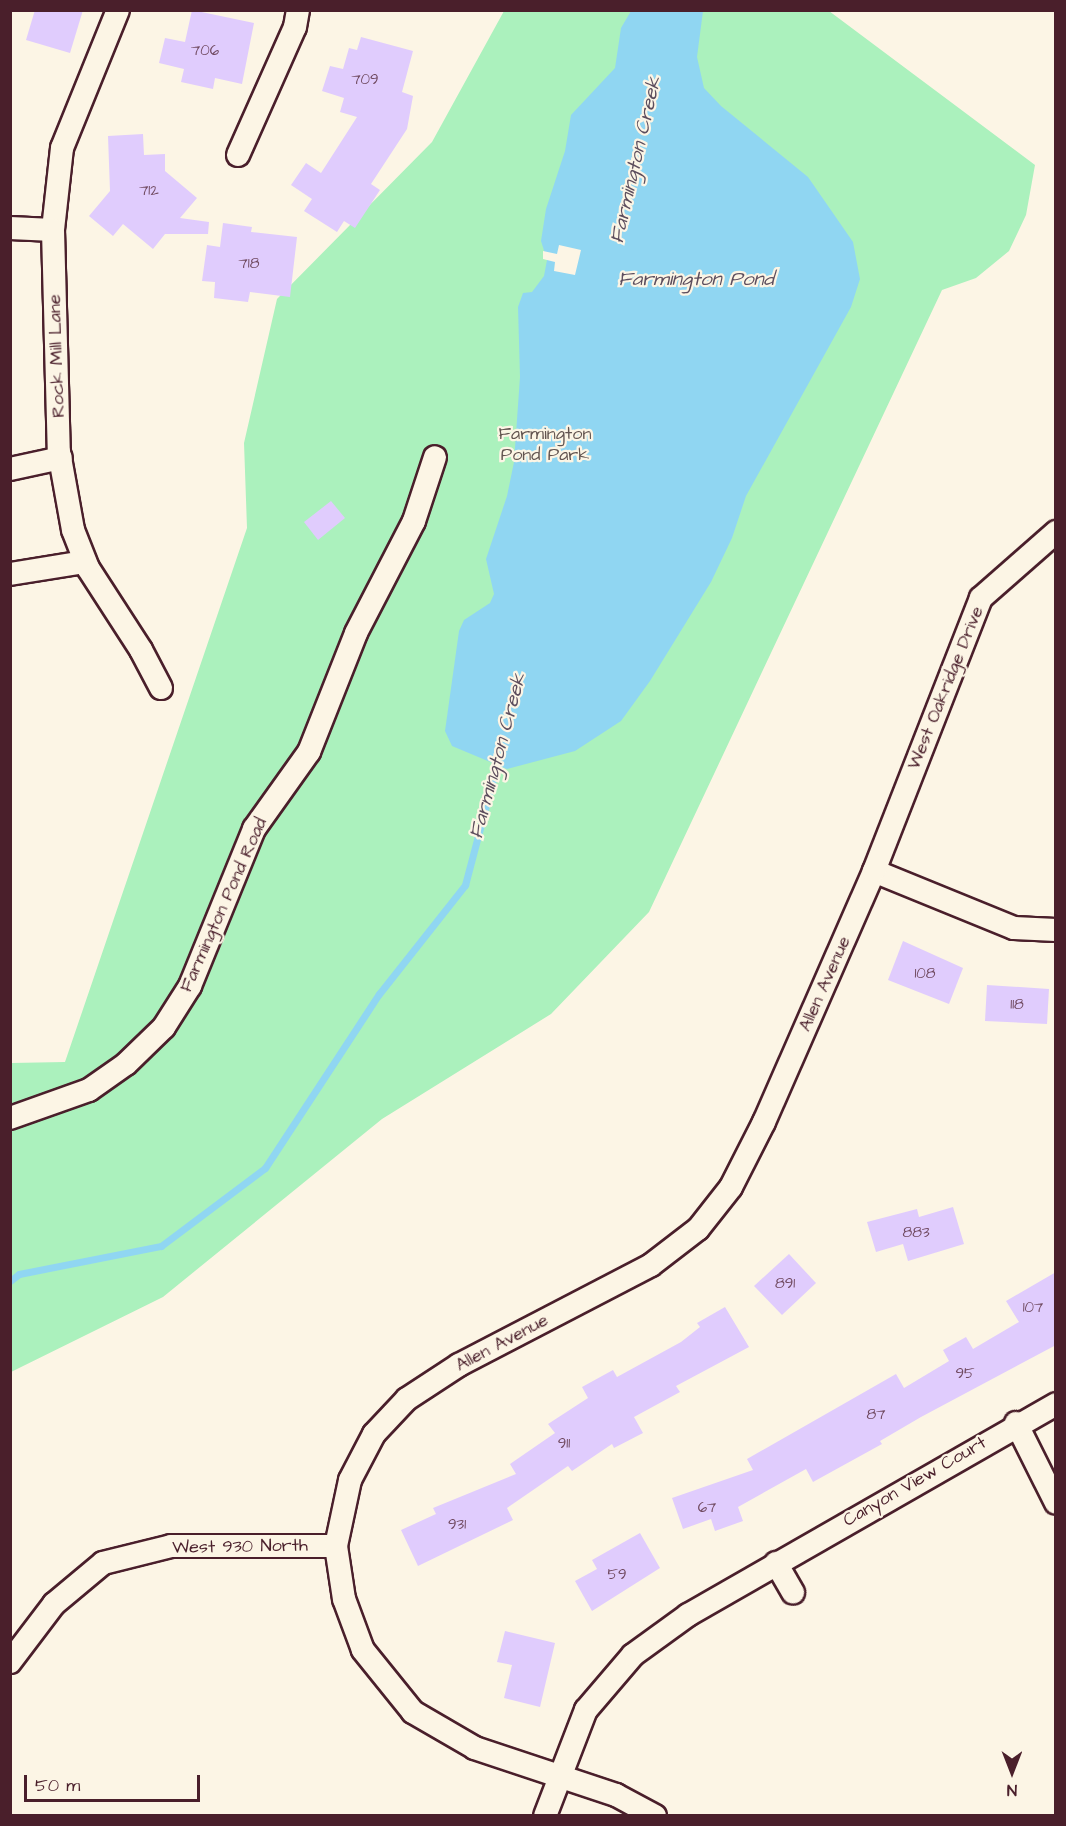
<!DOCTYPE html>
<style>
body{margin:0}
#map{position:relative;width:1066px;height:1826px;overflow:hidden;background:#fcf5e5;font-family:"Architects Daughter",sans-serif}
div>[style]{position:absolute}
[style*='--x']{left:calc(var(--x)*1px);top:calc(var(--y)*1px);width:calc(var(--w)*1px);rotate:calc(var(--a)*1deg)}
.green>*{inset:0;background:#abf1bd}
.water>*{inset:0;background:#90d6f2}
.pier>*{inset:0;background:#fcf5e5}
.stream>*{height:7px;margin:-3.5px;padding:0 3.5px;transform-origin:3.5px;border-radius:3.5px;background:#90d6f2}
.building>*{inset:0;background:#e0ccfd}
.roads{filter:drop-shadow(2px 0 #4a1f2b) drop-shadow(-2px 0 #4a1f2b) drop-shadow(0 2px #4a1f2b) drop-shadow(0 -2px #4a1f2b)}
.minor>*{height:22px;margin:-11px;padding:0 11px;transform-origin:11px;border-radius:11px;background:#fcf5e5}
span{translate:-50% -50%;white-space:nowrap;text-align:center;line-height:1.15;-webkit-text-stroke:4.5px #fcf5e5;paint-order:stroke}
.number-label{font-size:15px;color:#704a60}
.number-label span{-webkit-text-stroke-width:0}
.street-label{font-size:18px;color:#4a1f2b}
.park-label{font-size:18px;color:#625450}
.water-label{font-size:20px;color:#5c4d5d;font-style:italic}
.frame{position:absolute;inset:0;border:12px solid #4a1f2b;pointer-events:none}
.north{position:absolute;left:982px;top:1742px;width:60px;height:60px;-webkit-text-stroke:4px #fcf5e5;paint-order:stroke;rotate:180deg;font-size:16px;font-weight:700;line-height:24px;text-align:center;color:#4a1f2b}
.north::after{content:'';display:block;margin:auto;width:21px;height:27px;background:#4a1f2b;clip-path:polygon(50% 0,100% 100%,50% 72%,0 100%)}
.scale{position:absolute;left:24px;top:1775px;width:176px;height:27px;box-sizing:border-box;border:3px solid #4a1f2b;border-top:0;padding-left:8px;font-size:18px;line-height:21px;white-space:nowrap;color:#4a1f2b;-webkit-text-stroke:4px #fcf5e5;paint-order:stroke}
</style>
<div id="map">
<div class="green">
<i style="clip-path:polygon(504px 11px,829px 11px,1035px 165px,1026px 215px,1009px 251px,976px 278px,942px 290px,649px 912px,551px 1014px,382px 1119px,163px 1297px,11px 1372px,11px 1063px,65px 1062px,247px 528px,244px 443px,277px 299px,432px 142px)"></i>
</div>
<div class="water">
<i style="clip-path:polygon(631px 11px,703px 11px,697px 57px,704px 88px,721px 106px,808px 177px,853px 242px,860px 279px,851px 307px,746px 496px,732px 538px,711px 582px,650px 681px,621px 721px,575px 751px,507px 769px,452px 746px,445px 731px,459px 631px,464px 620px,490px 603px,494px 594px,486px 559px,507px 496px,514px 462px,520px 377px,518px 307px,523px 293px,532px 292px,544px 276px,547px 260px,541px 241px,546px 209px,565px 151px,571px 115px,615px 68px,621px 28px)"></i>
</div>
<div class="pier">
<i style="clip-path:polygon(559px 245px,581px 250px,575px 275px,554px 271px,555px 262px,543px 259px,543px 251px,557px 254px)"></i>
</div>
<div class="stream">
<i style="--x:10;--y:1281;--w:11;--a:-38"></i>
<i style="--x:19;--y:1274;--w:145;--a:-11.2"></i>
<i style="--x:161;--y:1246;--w:130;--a:-36.9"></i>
<i style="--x:265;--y:1168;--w:208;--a:-56.8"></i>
<i style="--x:379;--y:994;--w:139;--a:-51.7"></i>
<i style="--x:465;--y:885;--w:133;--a:-75.2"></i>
</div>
<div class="building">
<i style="clip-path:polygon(35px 10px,83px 10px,70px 53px,26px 40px)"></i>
<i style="clip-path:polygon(192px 10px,254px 23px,242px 84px,215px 78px,213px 89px,181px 82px,184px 69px,159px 63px,165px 38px,185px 42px)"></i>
<i style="clip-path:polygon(361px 37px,413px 51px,402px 92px,413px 96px,407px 129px,371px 184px,380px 190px,355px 228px,344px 221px,337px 232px,304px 211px,312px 199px,291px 185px,306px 163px,321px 173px,357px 117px,340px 112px,344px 98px,322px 91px,330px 66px,343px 69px,349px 48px,357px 50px)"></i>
<i style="clip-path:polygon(143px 134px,144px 155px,165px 154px,165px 171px,197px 198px,180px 218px,209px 222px,208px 234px,165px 234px,153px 249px,123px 224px,113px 236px,89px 216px,110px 191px,108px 136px)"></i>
<i style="clip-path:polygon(223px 223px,252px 227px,251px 232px,297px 237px,290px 297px,250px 292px,248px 302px,214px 298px,215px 282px,202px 281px,207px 245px,220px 247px)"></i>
<i style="clip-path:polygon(331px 501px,345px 518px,318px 540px,304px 522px)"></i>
<i style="clip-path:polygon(903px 941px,963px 968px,949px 1004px,888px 980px)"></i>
<i style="clip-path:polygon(987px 985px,1049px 989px,1047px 1024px,985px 1021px)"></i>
<i style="clip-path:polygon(953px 1207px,964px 1244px,908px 1261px,903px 1244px,876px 1252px,867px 1222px,917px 1209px,919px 1217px)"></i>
<i style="clip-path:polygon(789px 1254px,816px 1283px,782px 1315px,754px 1286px)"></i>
<i style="clip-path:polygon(1056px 1272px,1056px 1345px,921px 1417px,880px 1441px,882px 1444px,813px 1482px,806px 1469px,738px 1507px,743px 1521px,715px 1531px,711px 1519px,683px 1529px,672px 1498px,753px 1470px,747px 1459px,896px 1374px,904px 1388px,949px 1361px,943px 1350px,966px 1337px,973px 1349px,1019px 1322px,1006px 1301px)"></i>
<i style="clip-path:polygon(725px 1307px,749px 1347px,676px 1386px,680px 1392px,634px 1417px,643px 1433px,614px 1448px,612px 1444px,572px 1471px,568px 1466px,507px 1508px,513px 1520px,418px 1566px,401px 1530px,436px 1514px,433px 1508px,516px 1474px,510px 1464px,555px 1433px,548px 1424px,588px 1398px,582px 1387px,613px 1370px,617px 1377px,681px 1342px,700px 1327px,697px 1323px)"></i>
<i style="clip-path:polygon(640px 1533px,660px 1568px,592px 1611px,575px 1581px,597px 1569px,592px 1560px)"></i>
<i style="clip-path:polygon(505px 1631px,555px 1643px,540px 1707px,504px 1698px,512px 1665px,497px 1662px)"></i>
</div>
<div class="roads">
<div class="minor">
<i style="--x:118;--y:10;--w:149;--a:112.1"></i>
<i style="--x:62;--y:148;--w:82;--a:96.3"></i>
<i style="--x:53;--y:230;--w:222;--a:88.5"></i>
<i style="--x:59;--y:452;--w:79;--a:79.8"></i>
<i style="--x:73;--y:530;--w:41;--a:68.5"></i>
<i style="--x:88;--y:568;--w:98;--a:57.1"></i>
<i style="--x:141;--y:650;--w:43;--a:62.2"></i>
<i style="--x:238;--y:155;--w:140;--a:-66"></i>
<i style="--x:295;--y:27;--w:17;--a:-80"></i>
<i style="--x:10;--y:228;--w:43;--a:2.7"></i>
<i style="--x:10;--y:469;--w:52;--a:-12.2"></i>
<i style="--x:10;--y:574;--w:76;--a:-9.1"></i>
<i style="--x:874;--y:871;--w:151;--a:22.2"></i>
<i style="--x:1014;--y:928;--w:42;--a:2.7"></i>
<i style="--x:10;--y:1118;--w:84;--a:-19.5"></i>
<i style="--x:89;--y:1090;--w:45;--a:-35.1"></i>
<i style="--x:126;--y:1064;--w:53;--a:-44.2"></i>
<i style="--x:164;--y:1027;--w:49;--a:-57.6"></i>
<i style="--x:190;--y:986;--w:170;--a:-67.8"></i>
<i style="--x:254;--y:829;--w:95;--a:-54.5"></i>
<i style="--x:309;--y:752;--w:128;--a:-68.4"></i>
<i style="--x:356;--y:633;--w:126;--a:-62.6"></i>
<i style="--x:414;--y:521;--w:67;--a:-71.8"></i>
<i style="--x:1016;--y:1423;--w:89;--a:63.4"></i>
<i style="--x:776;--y:1563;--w:34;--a:60"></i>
<i style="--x:10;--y:1662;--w:73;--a:-52.8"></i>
<i style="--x:54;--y:1604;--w:64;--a:-39.9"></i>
<i style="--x:103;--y:1563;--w:70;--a:-14"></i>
<i style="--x:171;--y:1546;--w:165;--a:0"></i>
<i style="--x:545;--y:1816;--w:114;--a:-68.9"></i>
<i style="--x:586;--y:1710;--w:72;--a:-49.5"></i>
<i style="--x:633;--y:1655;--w:68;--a:-36"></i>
<i style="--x:688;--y:1615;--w:424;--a:-29.8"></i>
<i style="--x:655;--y:1816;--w:44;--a:-151.7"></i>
<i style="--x:616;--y:1795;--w:149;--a:-161.6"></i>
<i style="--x:475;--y:1748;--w:72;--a:-149.9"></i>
<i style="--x:413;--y:1712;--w:80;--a:-128.9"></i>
<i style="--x:363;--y:1650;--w:54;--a:-110.4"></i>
<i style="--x:344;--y:1599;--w:54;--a:-98.6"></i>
<i style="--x:336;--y:1546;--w:67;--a:-78"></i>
<i style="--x:350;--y:1480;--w:52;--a:-62.4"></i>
<i style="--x:374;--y:1434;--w:48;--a:-46.7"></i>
<i style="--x:407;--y:1399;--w:62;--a:-33.2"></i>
<i style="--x:459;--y:1365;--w:216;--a:-27.5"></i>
<i style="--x:651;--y:1265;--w:59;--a:-37.5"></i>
<i style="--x:698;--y:1229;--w:53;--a:-51.8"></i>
<i style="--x:731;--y:1187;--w:73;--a:-63.1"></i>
<i style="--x:764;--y:1122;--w:274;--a:-66.3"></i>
<i style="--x:874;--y:871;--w:293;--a:-68.6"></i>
<i style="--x:981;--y:598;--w:100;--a:-41.3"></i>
</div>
</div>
<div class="number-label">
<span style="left:205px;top:51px">706</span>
<span style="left:365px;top:80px">709</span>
<span style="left:149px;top:191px">712</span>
<span style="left:249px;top:264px">718</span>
<span style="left:925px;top:974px">108</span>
<span style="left:1017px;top:1005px">118</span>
<span style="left:916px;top:1233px">883</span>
<span style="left:785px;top:1284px">891</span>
<span style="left:1033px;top:1308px">107</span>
<span style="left:965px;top:1374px">95</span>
<span style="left:876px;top:1415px">87</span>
<span style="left:564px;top:1444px">911</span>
<span style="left:707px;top:1508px">67</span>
<span style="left:457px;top:1525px">931</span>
<span style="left:617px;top:1575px">59</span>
</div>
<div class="street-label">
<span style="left:57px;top:356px;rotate:-92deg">Rock Mill Lane</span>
<span style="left:946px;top:688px;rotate:-68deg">West Oakridge Drive</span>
<span style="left:224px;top:905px;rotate:-66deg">Farmington Pond Road</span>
<span style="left:825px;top:984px;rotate:-66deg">Allen Avenue</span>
<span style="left:502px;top:1343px;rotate:-28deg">Allen Avenue</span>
<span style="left:915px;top:1482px;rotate:-30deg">Canyon View Court</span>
<span style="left:240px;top:1547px;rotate:-1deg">West 930 North</span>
</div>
<div class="park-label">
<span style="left:545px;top:445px">Farmington<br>Pond Park</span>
</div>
<div class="water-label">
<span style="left:636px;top:160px;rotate:-77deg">Farmington Creek</span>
<span style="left:696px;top:279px">Farmington Pond</span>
<span style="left:498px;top:756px;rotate:-75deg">Farmington Creek</span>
</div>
<div class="frame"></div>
<div class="north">N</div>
<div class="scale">50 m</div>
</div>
